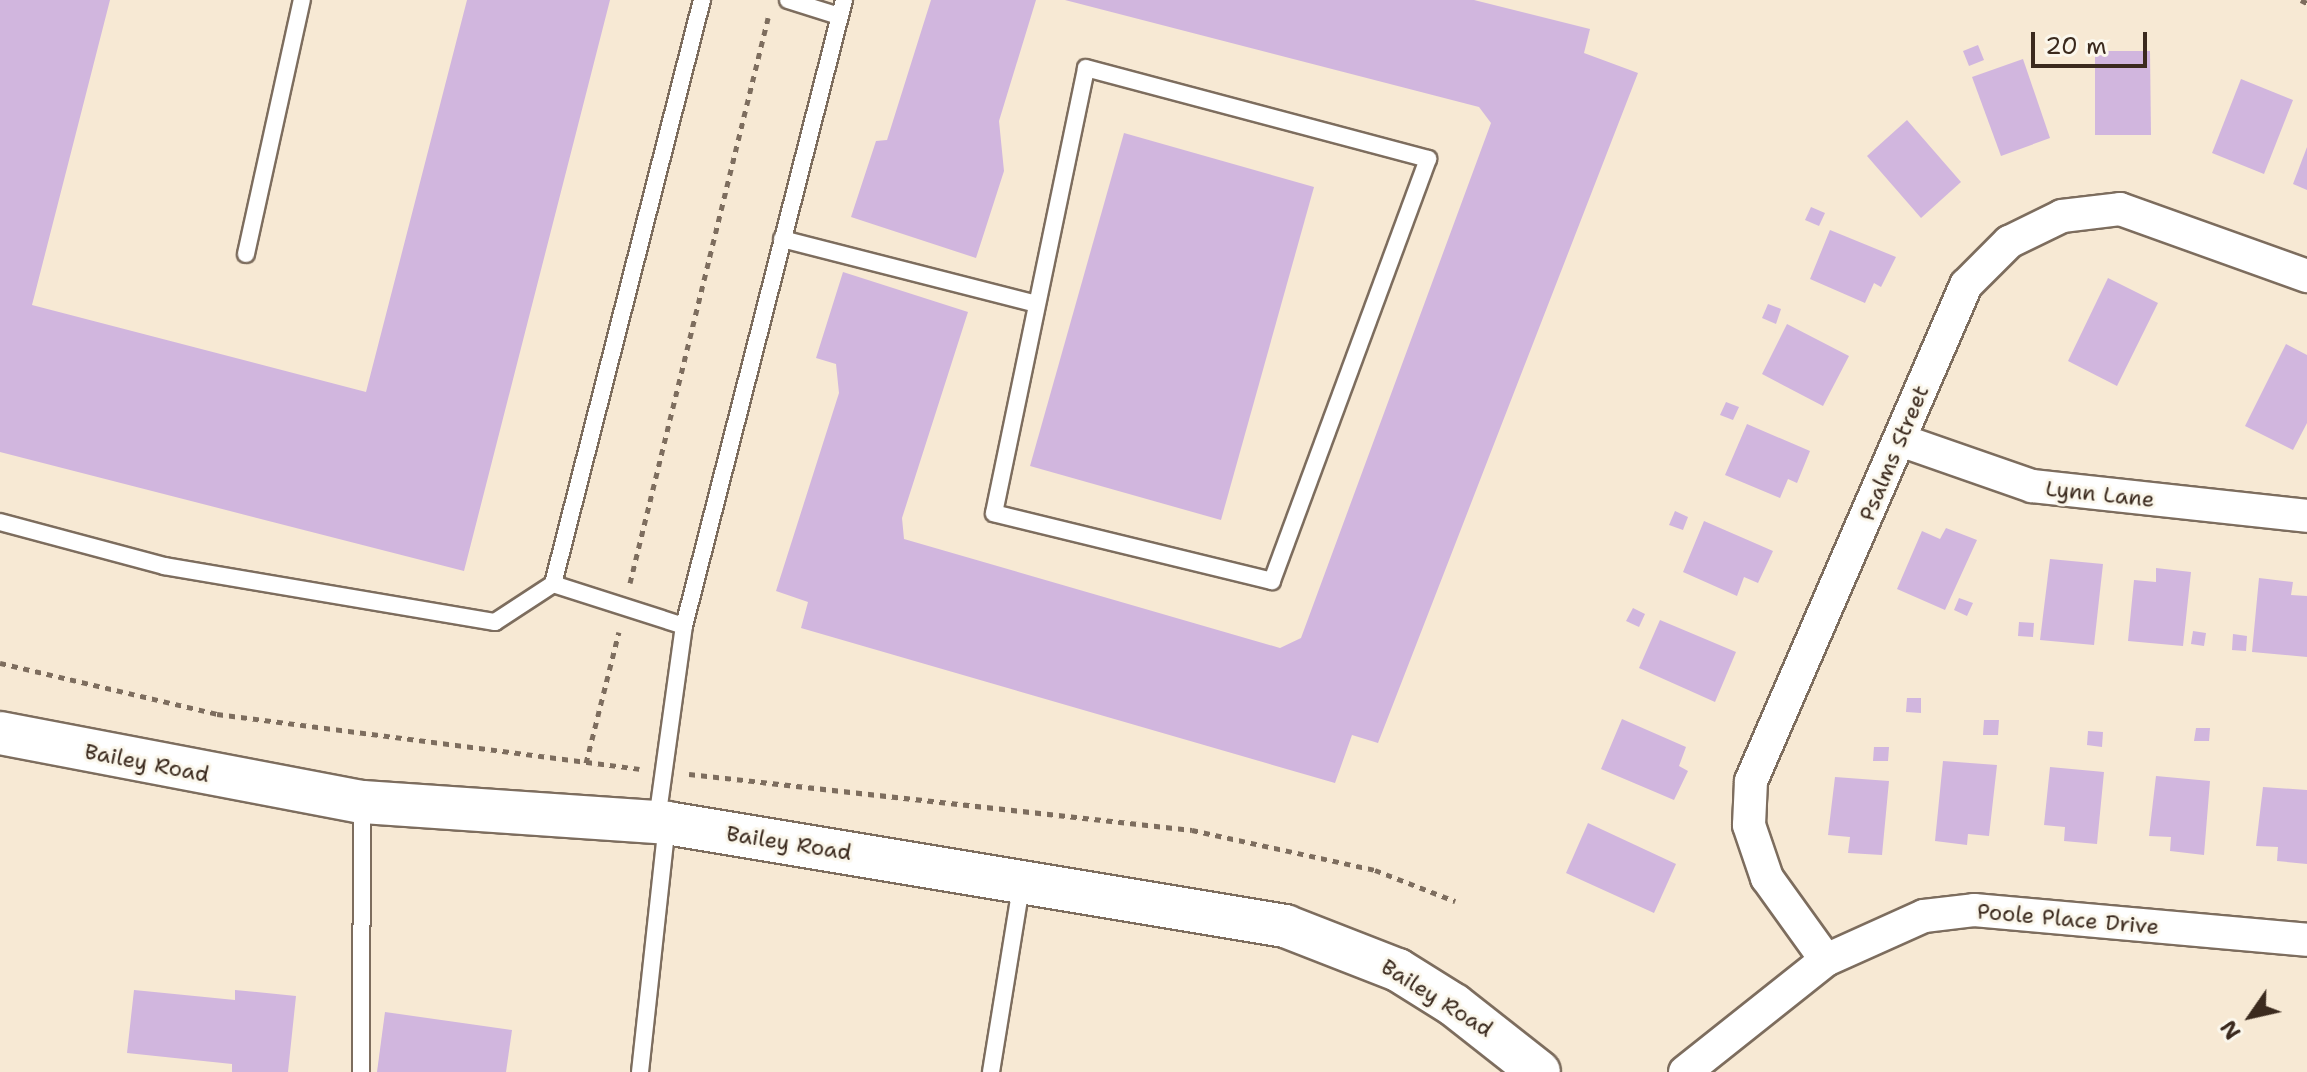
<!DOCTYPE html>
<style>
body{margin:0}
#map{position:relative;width:2307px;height:1072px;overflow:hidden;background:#f7e9d4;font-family:"Shantell Sans",sans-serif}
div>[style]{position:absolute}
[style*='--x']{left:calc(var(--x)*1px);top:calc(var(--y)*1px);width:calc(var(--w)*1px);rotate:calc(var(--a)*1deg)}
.building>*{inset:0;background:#d1b6de}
.path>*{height:5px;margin-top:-2.5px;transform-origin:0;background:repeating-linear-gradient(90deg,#7d6d5e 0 6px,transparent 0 12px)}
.roads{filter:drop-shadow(2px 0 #7d6d5e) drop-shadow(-2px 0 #7d6d5e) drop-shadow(0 2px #7d6d5e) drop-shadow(0 -2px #7d6d5e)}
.service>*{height:16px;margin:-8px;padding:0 8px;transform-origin:8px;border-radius:8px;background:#fff}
.minor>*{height:32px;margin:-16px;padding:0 16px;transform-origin:16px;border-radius:16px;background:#fff}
.tertiary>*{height:42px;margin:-21px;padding:0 21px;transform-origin:21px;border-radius:21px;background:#fff}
span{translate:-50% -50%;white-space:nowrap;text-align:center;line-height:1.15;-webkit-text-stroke:6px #fbf7ec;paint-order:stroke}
.street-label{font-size:22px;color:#3b2a1e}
.north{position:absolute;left:2211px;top:976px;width:80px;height:80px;-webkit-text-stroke:6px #fbf7ec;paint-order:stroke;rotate:236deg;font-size:22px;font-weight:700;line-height:32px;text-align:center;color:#3b2a1e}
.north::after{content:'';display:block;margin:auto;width:28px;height:36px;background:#3b2a1e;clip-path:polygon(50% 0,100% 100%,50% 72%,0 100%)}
.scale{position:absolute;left:2031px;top:32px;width:116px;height:36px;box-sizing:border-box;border:4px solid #3b2a1e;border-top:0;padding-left:10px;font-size:24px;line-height:28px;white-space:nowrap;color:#3b2a1e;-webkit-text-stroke:6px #fbf7ec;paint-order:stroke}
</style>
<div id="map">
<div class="building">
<i style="clip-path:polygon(0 0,110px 0,32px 305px,366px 392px,467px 0,610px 0,464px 571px,0 452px)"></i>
<i style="clip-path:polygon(931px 0,1036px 0,999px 121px,1004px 171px,976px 258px,851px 217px,876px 141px,887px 140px)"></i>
<i style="clip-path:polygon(1065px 0,1474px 0,1590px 29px,1584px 53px,1638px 73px,1378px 743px,1352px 735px,1335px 783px,801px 628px,808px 602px,776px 591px,839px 393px,836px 364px,816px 358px,843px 272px,968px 312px,902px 518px,904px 539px,1280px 648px,1301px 638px,1491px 123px,1479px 107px)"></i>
<i style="clip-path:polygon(1978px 45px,1984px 60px,1969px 66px,1963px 51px)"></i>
<i style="clip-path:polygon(2095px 51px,2150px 51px,2151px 135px,2095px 135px)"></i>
<i style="clip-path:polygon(2023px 59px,2050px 138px,2001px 156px,1972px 77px)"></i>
<i style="clip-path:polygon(2241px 79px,2293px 100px,2264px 174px,2212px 153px)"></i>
<i style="clip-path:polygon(1907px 120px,1961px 182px,1921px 218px,1867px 156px)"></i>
<i style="clip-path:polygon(1124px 133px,1314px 187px,1221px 520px,1030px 466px)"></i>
<i style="clip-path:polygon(2307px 147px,2307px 190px,2293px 184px)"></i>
<i style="clip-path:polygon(1811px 207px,1825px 213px,1819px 226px,1805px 220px)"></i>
<i style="clip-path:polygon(1830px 230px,1896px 257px,1881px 287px,1874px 283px,1865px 303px,1810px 279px)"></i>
<i style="clip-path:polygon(2108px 278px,2158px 303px,2117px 386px,2068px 361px)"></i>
<i style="clip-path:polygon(1768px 304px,1781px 309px,1776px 324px,1762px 318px)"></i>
<i style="clip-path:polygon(1787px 324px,1849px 356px,1823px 406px,1762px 374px)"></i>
<i style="clip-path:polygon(2286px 344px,2307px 355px,2307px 423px,2293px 450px,2245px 426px)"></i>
<i style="clip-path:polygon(1726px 402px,1739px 407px,1733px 420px,1720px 415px)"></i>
<i style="clip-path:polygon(1747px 424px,1810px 451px,1797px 483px,1788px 479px,1780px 498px,1725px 475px)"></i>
<i style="clip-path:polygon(1675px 511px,1688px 517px,1683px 530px,1669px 525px)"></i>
<i style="clip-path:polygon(1704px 521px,1773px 551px,1758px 583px,1744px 577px,1737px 596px,1683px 572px)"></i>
<i style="clip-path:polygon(1946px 528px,1977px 540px,1945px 610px,1897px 589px,1922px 531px,1940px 539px)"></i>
<i style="clip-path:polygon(2050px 559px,2103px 564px,2094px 645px,2040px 640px)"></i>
<i style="clip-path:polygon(2156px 568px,2191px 572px,2183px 646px,2128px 641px,2134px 580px,2156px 582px)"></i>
<i style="clip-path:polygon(2259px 578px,2293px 582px,2291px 595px,2307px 596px,2307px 657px,2252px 652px)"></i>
<i style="clip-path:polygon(1959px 598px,1973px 603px,1967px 616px,1954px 610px)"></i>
<i style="clip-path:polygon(1633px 608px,1645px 614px,1639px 627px,1626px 621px)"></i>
<i style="clip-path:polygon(1660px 620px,1736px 652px,1715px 702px,1639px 668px)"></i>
<i style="clip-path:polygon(2019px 622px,2034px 623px,2033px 637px,2018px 636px)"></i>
<i style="clip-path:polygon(2193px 631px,2206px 633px,2204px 646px,2191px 644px)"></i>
<i style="clip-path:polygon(2233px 634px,2247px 636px,2246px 651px,2232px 650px)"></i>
<i style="clip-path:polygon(1907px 698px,1921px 698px,1921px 713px,1906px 712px)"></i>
<i style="clip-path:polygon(1622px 719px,1686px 747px,1679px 766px,1688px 771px,1674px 800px,1601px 769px)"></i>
<i style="clip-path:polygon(1984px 720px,1999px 720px,1998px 735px,1983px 735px)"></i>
<i style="clip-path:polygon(2196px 728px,2210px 728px,2209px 741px,2194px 741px)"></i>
<i style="clip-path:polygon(2088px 731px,2103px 732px,2102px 747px,2087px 745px)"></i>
<i style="clip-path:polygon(1874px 747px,1889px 747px,1888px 761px,1873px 761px)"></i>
<i style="clip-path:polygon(1943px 761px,1997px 765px,1989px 836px,1968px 834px,1967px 845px,1935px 841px)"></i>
<i style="clip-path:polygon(2050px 767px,2104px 772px,2097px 844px,2064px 841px,2065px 827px,2044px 825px)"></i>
<i style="clip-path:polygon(2156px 776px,2210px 781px,2204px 855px,2170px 851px,2171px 837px,2149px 836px)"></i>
<i style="clip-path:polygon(1835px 777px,1889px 781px,1882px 855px,1848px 853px,1850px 837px,1828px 835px)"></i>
<i style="clip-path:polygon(2263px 787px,2307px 790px,2307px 864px,2277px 861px,2278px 847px,2256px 846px)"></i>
<i style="clip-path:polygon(1588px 823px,1676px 864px,1654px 913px,1566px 873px)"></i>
<i style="clip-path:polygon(134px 990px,235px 1000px,235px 990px,296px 996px,288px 1072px,232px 1072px,232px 1064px,127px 1053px)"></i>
<i style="clip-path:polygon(385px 1012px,512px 1030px,506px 1072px,377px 1072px)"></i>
</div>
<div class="path">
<i style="--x:2301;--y:0;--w:7;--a:27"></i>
<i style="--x:630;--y:583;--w:582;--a:-76.27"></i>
<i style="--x:0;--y:663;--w:223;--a:13.2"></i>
<i style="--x:217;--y:714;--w:426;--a:7.4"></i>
<i style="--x:586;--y:763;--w:135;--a:-75.9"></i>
<i style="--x:689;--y:774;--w:506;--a:6.35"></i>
<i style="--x:1192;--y:830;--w:187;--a:12.3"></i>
<i style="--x:1375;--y:870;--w:86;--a:21.2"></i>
</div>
<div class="roads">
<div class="service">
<i style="--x:788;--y:0;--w:53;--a:17.4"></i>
<i style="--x:1086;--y:68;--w:354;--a:14.9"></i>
<i style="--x:1428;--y:159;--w:450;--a:110.3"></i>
<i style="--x:1272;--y:581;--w:286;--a:-166.3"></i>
<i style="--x:994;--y:513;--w:454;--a:-78.3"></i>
<i style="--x:782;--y:239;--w:260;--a:14.3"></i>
<i style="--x:246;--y:254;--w:260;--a:-77.6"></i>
<i style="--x:0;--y:522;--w:170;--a:15"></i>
<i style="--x:164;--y:566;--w:336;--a:9.6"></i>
<i style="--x:495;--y:622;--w:69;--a:-33.2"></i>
<i style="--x:684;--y:626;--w:138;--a:-162.2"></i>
<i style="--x:553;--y:584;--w:603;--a:-75.69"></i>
<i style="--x:657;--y:820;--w:196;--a:-82.1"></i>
<i style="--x:684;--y:626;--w:646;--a:-75.66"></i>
<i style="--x:361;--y:1072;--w:270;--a:-89.8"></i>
<i style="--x:640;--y:1072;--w:248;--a:-83.8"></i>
<i style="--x:991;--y:1072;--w:193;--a:-80.8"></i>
</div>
<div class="minor">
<i style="--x:1900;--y:440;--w:140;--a:19.2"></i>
<i style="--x:2032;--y:486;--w:277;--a:6.2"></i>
<i style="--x:1826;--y:960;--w:101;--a:-125.7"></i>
<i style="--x:1767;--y:878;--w:56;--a:-108.8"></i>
<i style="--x:1749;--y:825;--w:44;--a:-87.4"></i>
<i style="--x:1751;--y:781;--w:541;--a:-66.56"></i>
<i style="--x:1966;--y:285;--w:61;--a:-45"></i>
<i style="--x:2009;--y:242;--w:59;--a:-26.1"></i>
<i style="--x:2062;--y:216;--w:58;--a:-6.9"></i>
<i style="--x:2120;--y:209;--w:199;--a:19.7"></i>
<i style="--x:1685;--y:1072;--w:180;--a:-38.5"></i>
<i style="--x:1826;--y:960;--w:107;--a:-24.2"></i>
<i style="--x:1924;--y:916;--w:50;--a:-6.8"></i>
<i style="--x:1974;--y:910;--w:334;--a:5.1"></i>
</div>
<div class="tertiary">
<i style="--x:0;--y:733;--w:369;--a:10.8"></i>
<i style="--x:362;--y:802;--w:306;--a:3.9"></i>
<i style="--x:667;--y:823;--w:627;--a:9.46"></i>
<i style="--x:1285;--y:926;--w:121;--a:21.3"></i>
<i style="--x:1398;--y:970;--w:66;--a:32"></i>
<i style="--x:1454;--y:1005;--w:108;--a:38.2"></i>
</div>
</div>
<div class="street-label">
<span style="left:1894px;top:453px;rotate:-67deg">Psalms Street</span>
<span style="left:2100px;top:494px;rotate:6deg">Lynn Lane</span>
<span style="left:147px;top:763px;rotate:11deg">Bailey Road</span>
<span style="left:789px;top:843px;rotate:9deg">Bailey Road</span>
<span style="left:2068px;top:919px;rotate:5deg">Poole Place Drive</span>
<span style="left:1437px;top:998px;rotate:32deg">Bailey Road</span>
</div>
<div class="north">N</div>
<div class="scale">20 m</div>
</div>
